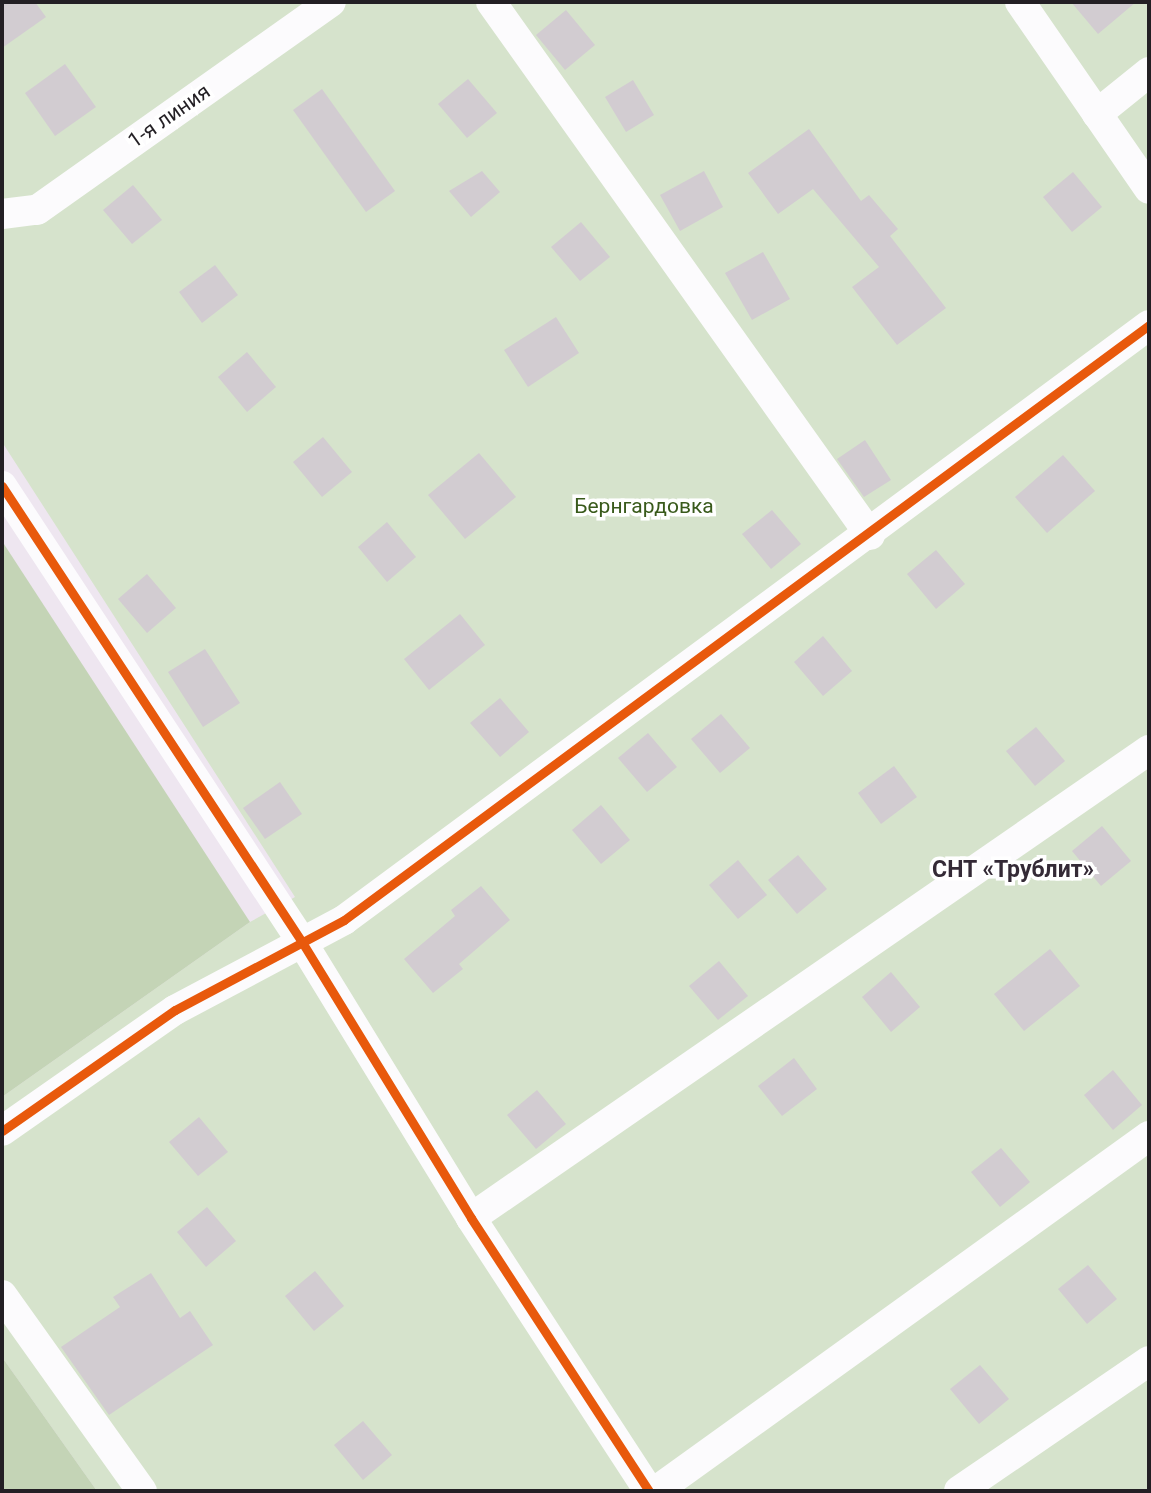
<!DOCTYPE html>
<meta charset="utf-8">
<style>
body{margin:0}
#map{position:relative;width:1151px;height:1493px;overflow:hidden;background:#eee6f0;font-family:Roboto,sans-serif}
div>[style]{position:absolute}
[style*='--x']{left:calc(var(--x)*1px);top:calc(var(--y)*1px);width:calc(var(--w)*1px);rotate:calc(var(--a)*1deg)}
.green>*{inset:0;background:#d6e3cc}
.forest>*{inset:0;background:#c4d4b6}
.building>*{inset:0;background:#d2ccd1}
.minor>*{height:30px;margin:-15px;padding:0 15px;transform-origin:15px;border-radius:15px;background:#fcfbfd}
.cycleway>*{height:9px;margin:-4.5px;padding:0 4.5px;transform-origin:4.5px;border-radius:4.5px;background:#e8590c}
span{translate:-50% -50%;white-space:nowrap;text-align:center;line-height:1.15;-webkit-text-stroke:7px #fff;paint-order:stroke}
.street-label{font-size:21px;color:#231f24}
.park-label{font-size:21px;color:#395a1b}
.neighbourhood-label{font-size:23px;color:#342a36;font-weight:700}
.frame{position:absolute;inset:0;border:4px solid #231f24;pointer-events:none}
</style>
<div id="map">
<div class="green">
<i style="clip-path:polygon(2px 2px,1149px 2px,1149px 1491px,97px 1491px,2px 1357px,2px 1097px,250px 922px,295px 897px,2px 442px)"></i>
</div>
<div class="forest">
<i style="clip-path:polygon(2px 541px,250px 922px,2px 1097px)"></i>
<i style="clip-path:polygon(2px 1357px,97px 1491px,2px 1491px)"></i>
</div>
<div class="building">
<i style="clip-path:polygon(2px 2px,35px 2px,46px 17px,2px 48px)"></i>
<i style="clip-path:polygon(1071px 2px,1136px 2px,1098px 34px)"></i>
<i style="clip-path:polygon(566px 10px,595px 45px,565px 70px,536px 35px)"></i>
<i style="clip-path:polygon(65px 64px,96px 107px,55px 136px,25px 93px)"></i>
<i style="clip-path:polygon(468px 79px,497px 113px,467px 138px,438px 104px)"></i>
<i style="clip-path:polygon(633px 80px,654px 115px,626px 132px,605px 97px)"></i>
<i style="clip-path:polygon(322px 89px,395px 191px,366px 212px,293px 110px)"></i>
<i style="clip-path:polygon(809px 129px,861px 201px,869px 195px,898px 229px,890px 236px,946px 308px,897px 345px,852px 287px,879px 267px,813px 189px,778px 214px,748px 173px)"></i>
<i style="clip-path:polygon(482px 171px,500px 192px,471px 217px,449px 191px)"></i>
<i style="clip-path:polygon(704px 171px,723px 207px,680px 231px,660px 195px)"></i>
<i style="clip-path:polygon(1073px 172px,1102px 207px,1072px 232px,1043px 197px)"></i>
<i style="clip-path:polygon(133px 185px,162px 220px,132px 244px,103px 210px)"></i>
<i style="clip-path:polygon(581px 222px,610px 257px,580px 281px,551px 247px)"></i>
<i style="clip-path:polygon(763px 252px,790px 299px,752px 320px,725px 273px)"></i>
<i style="clip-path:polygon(215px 265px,238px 295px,202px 323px,179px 292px)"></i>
<i style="clip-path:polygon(556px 317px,579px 353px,528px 387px,504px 350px)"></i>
<i style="clip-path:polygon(247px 352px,276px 387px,247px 412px,218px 377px)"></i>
<i style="clip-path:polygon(323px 437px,352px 472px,322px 497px,293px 462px)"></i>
<i style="clip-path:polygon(865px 440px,891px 480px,864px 497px,837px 459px)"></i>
<i style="clip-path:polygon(479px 453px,516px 497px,465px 539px,428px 495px)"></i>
<i style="clip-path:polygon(1063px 455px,1095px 491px,1047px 533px,1015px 497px)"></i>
<i style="clip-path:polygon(772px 510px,801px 544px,771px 569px,742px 534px)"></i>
<i style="clip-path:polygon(387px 522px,416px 557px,387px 582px,358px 547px)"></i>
<i style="clip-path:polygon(936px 550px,965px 584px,936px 609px,907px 574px)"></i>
<i style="clip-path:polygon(147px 574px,176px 608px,147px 633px,118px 599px)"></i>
<i style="clip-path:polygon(460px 614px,485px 645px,429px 690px,404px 659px)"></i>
<i style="clip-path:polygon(823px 636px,852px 671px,823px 696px,794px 662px)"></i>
<i style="clip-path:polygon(205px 649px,240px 703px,203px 727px,168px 672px)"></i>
<i style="clip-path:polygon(500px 698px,529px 732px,500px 757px,470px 723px)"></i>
<i style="clip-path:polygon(721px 714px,750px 748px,720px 773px,691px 739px)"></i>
<i style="clip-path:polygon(1036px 727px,1065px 761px,1035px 786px,1006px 751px)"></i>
<i style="clip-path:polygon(648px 733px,677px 767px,647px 792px,618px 758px)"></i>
<i style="clip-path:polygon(894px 766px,917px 797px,881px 824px,858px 793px)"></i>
<i style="clip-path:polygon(280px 782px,302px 814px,265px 839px,243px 808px)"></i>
<i style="clip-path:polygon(601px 805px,630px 840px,601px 864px,572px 830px)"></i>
<i style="clip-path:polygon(1102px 826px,1131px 861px,1101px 886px,1072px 851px)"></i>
<i style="clip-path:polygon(798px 855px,827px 889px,797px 914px,768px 880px)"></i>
<i style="clip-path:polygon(738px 860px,767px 895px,738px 919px,709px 885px)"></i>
<i style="clip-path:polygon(481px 886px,510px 920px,459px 964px,463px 969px,433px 993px,404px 959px,455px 916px,451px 910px)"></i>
<i style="clip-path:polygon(1050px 949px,1080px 986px,1024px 1031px,994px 994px)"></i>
<i style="clip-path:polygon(719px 961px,748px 996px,718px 1020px,689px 986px)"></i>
<i style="clip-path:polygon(891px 972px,920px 1007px,891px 1032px,862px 997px)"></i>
<i style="clip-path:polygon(794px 1058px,817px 1089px,782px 1116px,758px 1086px)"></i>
<i style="clip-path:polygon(1113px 1070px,1142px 1105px,1113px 1130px,1084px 1095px)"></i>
<i style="clip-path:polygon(537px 1090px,566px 1124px,536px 1149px,507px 1115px)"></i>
<i style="clip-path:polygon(199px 1117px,228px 1152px,198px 1176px,169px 1142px)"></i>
<i style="clip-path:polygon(1001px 1148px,1030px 1182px,1000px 1207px,971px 1172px)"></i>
<i style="clip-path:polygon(207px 1207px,236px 1241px,206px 1267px,177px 1232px)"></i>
<i style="clip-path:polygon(1088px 1265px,1117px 1299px,1087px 1324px,1058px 1289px)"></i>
<i style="clip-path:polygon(315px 1271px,344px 1306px,314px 1331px,285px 1296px)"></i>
<i style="clip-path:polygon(151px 1273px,180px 1318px,190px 1311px,213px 1345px,109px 1415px,61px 1347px,120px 1307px,113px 1297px)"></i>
<i style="clip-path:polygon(980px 1365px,1009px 1399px,979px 1424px,950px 1389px)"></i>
<i style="clip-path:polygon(363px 1421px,392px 1455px,363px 1480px,334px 1445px)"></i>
</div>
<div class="minor">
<i style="--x:491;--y:2;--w:654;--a:54.58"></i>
<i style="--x:1020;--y:2;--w:227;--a:55.4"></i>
<i style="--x:1097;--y:114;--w:67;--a:-38.9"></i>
<i style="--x:2;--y:214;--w:35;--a:-7"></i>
<i style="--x:37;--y:210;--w:360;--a:-35.3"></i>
<i style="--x:2;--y:486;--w:546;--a:56.66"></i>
<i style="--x:302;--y:942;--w:324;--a:58.5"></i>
<i style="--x:471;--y:1218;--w:326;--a:56.9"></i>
<i style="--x:2;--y:1131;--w:211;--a:-35"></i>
<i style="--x:175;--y:1010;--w:191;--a:-28"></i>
<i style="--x:344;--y:920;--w:1001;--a:-36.47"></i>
<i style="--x:471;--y:1218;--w:824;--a:-34.62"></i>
<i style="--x:2;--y:1295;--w:241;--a:54.5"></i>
<i style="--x:656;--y:1491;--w:608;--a:-35.76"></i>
<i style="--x:959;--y:1491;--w:230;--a:-34.4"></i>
</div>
<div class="cycleway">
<i style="--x:2;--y:486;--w:546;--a:56.66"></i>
<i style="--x:302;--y:942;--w:324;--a:58.5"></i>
<i style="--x:471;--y:1218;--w:326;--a:56.9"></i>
<i style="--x:2;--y:1131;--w:211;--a:-35"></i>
<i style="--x:175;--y:1010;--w:191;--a:-28"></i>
<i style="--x:344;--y:920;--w:1001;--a:-36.47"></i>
</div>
<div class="street-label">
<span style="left:169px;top:116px;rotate:-35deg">1-я линия</span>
</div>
<div class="park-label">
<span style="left:644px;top:506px">Бернгардовка</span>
</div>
<div class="neighbourhood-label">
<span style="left:1013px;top:870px">СНТ «Трублит»</span>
</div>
<div class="frame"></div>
</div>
